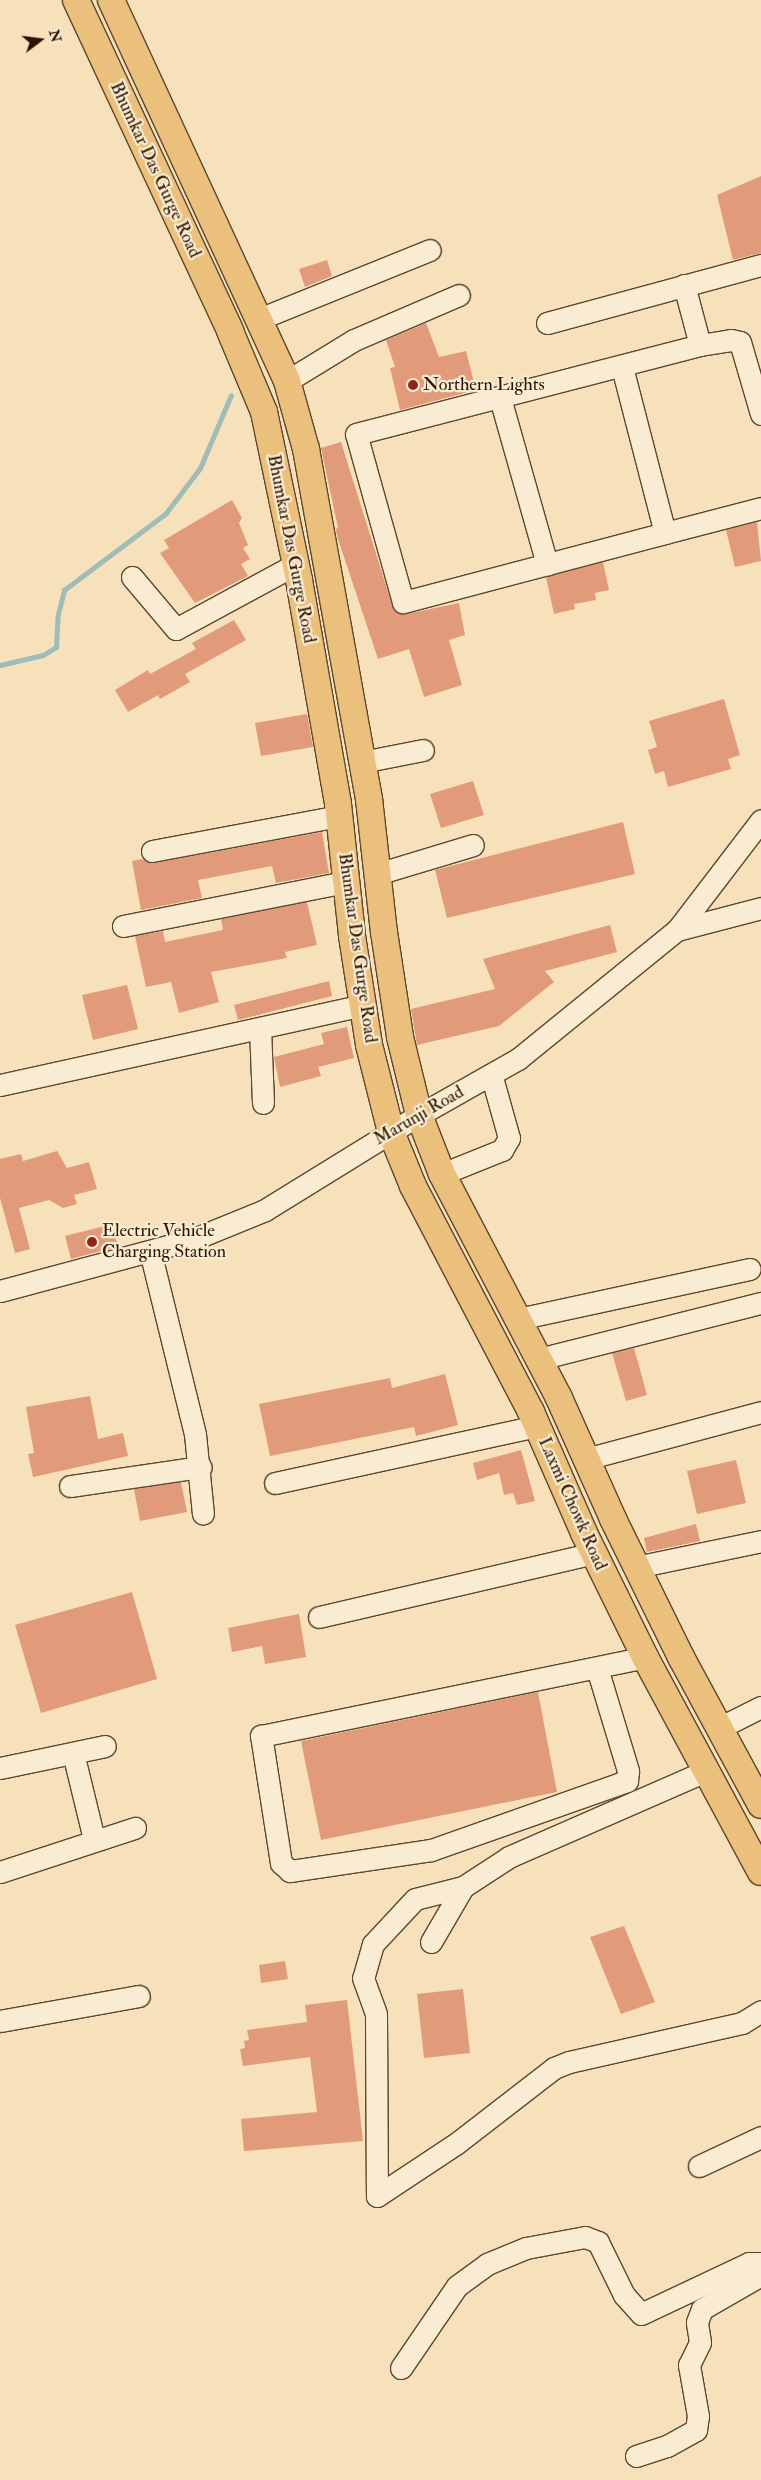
<!DOCTYPE html>
<style>
body{margin:0}
#map{position:relative;width:761px;height:2480px;overflow:hidden;background:#f6e1ba;font-family:"IM FELL Double Pica",serif}
div>[style]{position:absolute}
[style*='--x']{left:calc(var(--x)*1px);top:calc(var(--y)*1px);width:calc(var(--w)*1px);rotate:calc(var(--a)*1deg)}
.stream>*{height:5px;margin:-2.5px;padding:0 2.5px;transform-origin:2.5px;border-radius:2.5px;background:#9fbcb8}
.building>*{inset:0;background:#e19b7a}
.roads{filter:drop-shadow(1px 0 #5e462e) drop-shadow(-1px 0 #5e462e) drop-shadow(0 1px #5e462e) drop-shadow(0 -1px #5e462e)}
.minor>*{height:21px;margin:-10.5px;padding:0 10.5px;transform-origin:10.5px;border-radius:10.5px;background:#f9ecd2}
.major>*{height:26px;margin:-13px;padding:0 13px;transform-origin:13px;border-radius:13px;background:#ebc07d}
.dots>*{width:14px;height:14px;translate:-50% -50%;box-sizing:border-box;border:2px solid #f9ecd2;border-radius:50%}
span{translate:-50% -50%;white-space:nowrap;text-align:center;line-height:1.15;-webkit-text-stroke:4.5px #f9ecd2;paint-order:stroke}
.street-label{font-size:18px;color:#2b1300}
.poi-label{font-size:18px;color:#2b1300}
.left{translate:0 -50%;text-align:left}
.north{position:absolute;left:15px;top:15px;width:50px;height:50px;-webkit-text-stroke:4px #f9ecd2;paint-order:stroke;rotate:75deg;font-size:14px;font-weight:700;line-height:20px;text-align:center;color:#2b1300}
.north::after{content:'';display:block;margin:auto;width:18px;height:22px;background:#2b1300;clip-path:polygon(50% 0,100% 100%,50% 72%,0 100%)}
</style>
<div id="map">
<div class="stream">
<i style="--x:0;--y:665;--w:44;--a:-13.1"></i>
<i style="--x:43;--y:655;--w:15;--a:-32"></i>
<i style="--x:56;--y:647;--w:33;--a:-87"></i>
<i style="--x:58;--y:614;--w:25;--a:-76"></i>
<i style="--x:64;--y:590;--w:128;--a:-37"></i>
<i style="--x:166;--y:513;--w:56;--a:-52.9"></i>
<i style="--x:200;--y:468;--w:79;--a:-67"></i>
</div>
<div class="building">
<i style="clip-path:polygon(761px 176px,761px 253px,733px 260px,717px 195px)"></i>
<i style="clip-path:polygon(327px 260px,332px 276px,305px 287px,299px 269px)"></i>
<i style="clip-path:polygon(426px 323px,439px 357px,466px 351px,476px 390px,400px 410px,390px 368px,395px 367px,386px 340px)"></i>
<i style="clip-path:polygon(341px 442px,394px 611px,406px 614px,459px 603px,465px 635px,449px 640px,462px 685px,424px 697px,409px 649px,378px 659px,337px 536px,336px 529px,338px 528px,321px 448px)"></i>
<i style="clip-path:polygon(232px 500px,242px 518px,239px 523px,248px 545px,243px 548px,250px 559px,241px 564px,248px 576px,195px 603px,160px 553px,169px 548px,164px 540px)"></i>
<i style="clip-path:polygon(757px 522px,761px 561px,735px 567px,726px 530px)"></i>
<i style="clip-path:polygon(603px 562px,609px 590px,595px 593px,596px 600px,574px 604px,575px 609px,554px 614px,546px 577px)"></i>
<i style="clip-path:polygon(234px 620px,246px 640px,185px 674px,190px 682px,160px 699px,158px 695px,128px 712px,115px 690px,148px 670px,150px 674px,196px 649px,192px 643px)"></i>
<i style="clip-path:polygon(724px 699px,740px 755px,728px 759px,731px 769px,668px 787px,664px 771px,655px 774px,648px 750px,657px 747px,649px 721px)"></i>
<i style="clip-path:polygon(307px 714px,313px 747px,261px 756px,255px 723px)"></i>
<i style="clip-path:polygon(473px 781px,484px 815px,441px 828px,430px 794px)"></i>
<i style="clip-path:polygon(623px 822px,635px 874px,447px 918px,435px 870px)"></i>
<i style="clip-path:polygon(322px 832px,329px 873px,276px 883px,272px 866px,198px 880px,202px 898px,141px 910px,132px 861px,142px 859px,154px 863px)"></i>
<i style="clip-path:polygon(307px 902px,317px 945px,285px 952px,287px 958px,211px 972px,219px 1002px,179px 1013px,171px 982px,146px 987px,135px 936px,163px 931px,165px 942px,223px 930px,221px 919px)"></i>
<i style="clip-path:polygon(610px 925px,617px 952px,545px 971px,554px 982px,499px 1026px,417px 1045px,411px 1009px,495px 989px,483px 959px)"></i>
<i style="clip-path:polygon(329px 981px,332px 996px,238px 1020px,234px 1005px)"></i>
<i style="clip-path:polygon(127px 985px,138px 1029px,93px 1040px,82px 995px)"></i>
<i style="clip-path:polygon(347px 1027px,354px 1058px,318px 1067px,321px 1076px,280px 1087px,274px 1057px,324px 1044px,321px 1033px)"></i>
<i style="clip-path:polygon(57px 1151px,67px 1168px,89px 1162px,97px 1189px,74px 1195px,77px 1204px,63px 1208px,49px 1200px,19px 1208px,30px 1249px,15px 1253px,0 1198px,0 1159px,21px 1154px,23px 1161px)"></i>
<i style="clip-path:polygon(109px 1225px,119px 1246px,71px 1259px,65px 1236px)"></i>
<i style="clip-path:polygon(634px 1348px,647px 1395px,626px 1401px,612px 1353px)"></i>
<i style="clip-path:polygon(445px 1374px,458px 1425px,416px 1436px,414px 1427px,270px 1456px,259px 1404px,390px 1378px,392px 1388px)"></i>
<i style="clip-path:polygon(90px 1396px,98px 1439px,123px 1433px,128px 1456px,33px 1477px,28px 1454px,34px 1453px,26px 1407px)"></i>
<i style="clip-path:polygon(521px 1450px,535px 1501px,517px 1505px,513px 1493px,504px 1495px,499px 1473px,477px 1480px,473px 1463px)"></i>
<i style="clip-path:polygon(736px 1460px,746px 1503px,697px 1514px,687px 1471px)"></i>
<i style="clip-path:polygon(181px 1482px,187px 1512px,140px 1521px,134px 1489px)"></i>
<i style="clip-path:polygon(696px 1524px,700px 1541px,647px 1552px,644px 1538px)"></i>
<i style="clip-path:polygon(132px 1592px,157px 1679px,41px 1713px,15px 1625px)"></i>
<i style="clip-path:polygon(299px 1614px,306px 1657px,265px 1664px,262px 1646px,232px 1652px,228px 1628px)"></i>
<i style="clip-path:polygon(538px 1692px,557px 1792px,321px 1840px,301px 1741px)"></i>
<i style="clip-path:polygon(624px 1926px,655px 2002px,621px 2014px,590px 1937px)"></i>
<i style="clip-path:polygon(285px 1961px,288px 1979px,261px 1983px,259px 1965px)"></i>
<i style="clip-path:polygon(463px 1989px,470px 2053px,424px 2058px,417px 1994px)"></i>
<i style="clip-path:polygon(347px 2000px,363px 2141px,244px 2151px,241px 2119px,317px 2112px,310px 2057px,243px 2066px,240px 2049px,245px 2048px,244px 2041px,249px 2040px,247px 2030px,307px 2022px,305px 2005px)"></i>
</div>
<div class="roads">
<div class="minor">
<i style="--x:684;--y:285;--w:62;--a:75.1"></i>
<i style="--x:259;--y:319;--w:184;--a:-22"></i>
<i style="--x:547;--y:323;--w:222;--a:-15.2"></i>
<i style="--x:622;--y:367;--w:171;--a:75.5"></i>
<i style="--x:665;--y:533;--w:271;--a:165.2"></i>
<i style="--x:403;--y:602;--w:174;--a:-105.6"></i>
<i style="--x:356;--y:434;--w:355;--a:-14.5"></i>
<i style="--x:700;--y:345;--w:31;--a:-9"></i>
<i style="--x:731;--y:340;--w:9;--a:13"></i>
<i style="--x:740;--y:342;--w:75;--a:73.7"></i>
<i style="--x:287;--y:381;--w:79;--a:-31.5"></i>
<i style="--x:354;--y:340;--w:114;--a:-23.2"></i>
<i style="--x:500;--y:398;--w:173;--a:74.2"></i>
<i style="--x:665;--y:533;--w:99;--a:-14.6"></i>
<i style="--x:132;--y:577;--w:68;--a:49.8"></i>
<i style="--x:176;--y:629;--w:136;--a:-28.4"></i>
<i style="--x:362;--y:762;--w:62;--a:-11.1"></i>
<i style="--x:152;--y:851;--w:190;--a:-10.6"></i>
<i style="--x:377;--y:874;--w:100;--a:-16.8"></i>
<i style="--x:123;--y:926;--w:227;--a:-11.2"></i>
<i style="--x:677;--y:930;--w:87;--a:-14.7"></i>
<i style="--x:260;--y:1028;--w:75;--a:87.7"></i>
<i style="--x:0;--y:1085;--w:372;--a:-12.4"></i>
<i style="--x:442;--y:1174;--w:65;--a:-21.8"></i>
<i style="--x:502;--y:1150;--w:14;--a:-60"></i>
<i style="--x:509;--y:1138;--w:66;--a:-105.7"></i>
<i style="--x:150;--y:1251;--w:188;--a:76.2"></i>
<i style="--x:195;--y:1434;--w:80;--a:84.3"></i>
<i style="--x:0;--y:1291;--w:201;--a:-15"></i>
<i style="--x:194;--y:1239;--w:77;--a:-22.2"></i>
<i style="--x:265;--y:1210;--w:181;--a:-31.7"></i>
<i style="--x:419;--y:1115;--w:114;--a:-29.5"></i>
<i style="--x:518;--y:1059;--w:205;--a:-39.1"></i>
<i style="--x:677;--y:930;--w:138;--a:-52.6"></i>
<i style="--x:518;--y:1319;--w:237;--a:-12.2"></i>
<i style="--x:539;--y:1359;--w:229;--a:-14.2"></i>
<i style="--x:586;--y:1459;--w:181;--a:-15"></i>
<i style="--x:275;--y:1483;--w:268;--a:-12.3"></i>
<i style="--x:70;--y:1486;--w:132;--a:-8.3"></i>
<i style="--x:636;--y:1567;--w:128;--a:-11.7"></i>
<i style="--x:319;--y:1617;--w:282;--a:-13.1"></i>
<i style="--x:597;--y:1668;--w:108;--a:73.2"></i>
<i style="--x:628;--y:1771;--w:10;--a:96"></i>
<i style="--x:627;--y:1781;--w:208;--a:160.6"></i>
<i style="--x:431;--y:1850;--w:143;--a:171.5"></i>
<i style="--x:290;--y:1871;--w:12;--a:-138"></i>
<i style="--x:281;--y:1863;--w:129;--a:-98.9"></i>
<i style="--x:261;--y:1736;--w:392;--a:-11.6"></i>
<i style="--x:719;--y:1728;--w:47;--a:-26.6"></i>
<i style="--x:73;--y:1753;--w:89;--a:76.3"></i>
<i style="--x:0;--y:1768;--w:107;--a:-11.8"></i>
<i style="--x:0;--y:1872;--w:142;--a:-18.1"></i>
<i style="--x:463;--y:1887;--w:49;--a:166"></i>
<i style="--x:415;--y:1899;--w:62;--a:133"></i>
<i style="--x:373;--y:1944;--w:35;--a:106"></i>
<i style="--x:363;--y:1978;--w:38;--a:70"></i>
<i style="--x:376;--y:2014;--w:182;--a:89.7"></i>
<i style="--x:377;--y:2196;--w:96;--a:-33.5"></i>
<i style="--x:457;--y:2143;--w:123;--a:-37.7"></i>
<i style="--x:554;--y:2068;--w:16;--a:-22"></i>
<i style="--x:569;--y:2062;--w:177;--a:-12.7"></i>
<i style="--x:742;--y:2023;--w:22;--a:-32"></i>
<i style="--x:431;--y:1942;--w:64;--a:-59.8"></i>
<i style="--x:463;--y:1887;--w:55;--a:-33.1"></i>
<i style="--x:509;--y:1857;--w:215;--a:-23.6"></i>
<i style="--x:0;--y:2021;--w:141;--a:-10.2"></i>
<i style="--x:699;--y:2166;--w:68;--a:-25.1"></i>
<i style="--x:401;--y:2368;--w:99;--a:-55.7"></i>
<i style="--x:457;--y:2286;--w:37;--a:-36"></i>
<i style="--x:487;--y:2264;--w:42;--a:-22.3"></i>
<i style="--x:526;--y:2248;--w:60;--a:-10.6"></i>
<i style="--x:585;--y:2237;--w:14;--a:21"></i>
<i style="--x:598;--y:2242;--w:59;--a:63.9"></i>
<i style="--x:624;--y:2295;--w:25;--a:48"></i>
<i style="--x:641;--y:2314;--w:119;--a:-25.3"></i>
<i style="--x:749;--y:2263;--w:12;--a:0"></i>
<i style="--x:636;--y:2456;--w:33;--a:-18"></i>
<i style="--x:667;--y:2446;--w:33;--a:-29"></i>
<i style="--x:696;--y:2430;--w:14;--a:-82"></i>
<i style="--x:698;--y:2416;--w:52;--a:-100"></i>
<i style="--x:689;--y:2365;--w:25;--a:-64"></i>
<i style="--x:700;--y:2342;--w:20;--a:-99"></i>
<i style="--x:697;--y:2322;--w:14;--a:-69"></i>
<i style="--x:702;--y:2309;--w:68;--a:-30"></i>
</div>
<div class="major">
<i style="--x:76;--y:0;--w:365;--a:65"></i>
<i style="--x:230;--y:331;--w:88;--a:67.2"></i>
<i style="--x:264;--y:412;--w:172;--a:78.2"></i>
<i style="--x:299;--y:580;--w:227;--a:80.1"></i>
<i style="--x:338;--y:804;--w:133;--a:83.9"></i>
<i style="--x:352;--y:936;--w:110;--a:81.1"></i>
<i style="--x:369;--y:1045;--w:90;--a:75.8"></i>
<i style="--x:391;--y:1132;--w:58;--a:67.8"></i>
<i style="--x:413;--y:1186;--w:255;--a:62.4"></i>
<i style="--x:531;--y:1412;--w:132;--a:66.3"></i>
<i style="--x:584;--y:1533;--w:138;--a:63.8"></i>
<i style="--x:645;--y:1657;--w:244;--a:61.7"></i>
<i style="--x:111;--y:0;--w:420;--a:65.2"></i>
<i style="--x:287;--y:381;--w:71;--a:74.4"></i>
<i style="--x:306;--y:449;--w:356;--a:79.8"></i>
<i style="--x:369;--y:799;--w:134;--a:83.6"></i>
<i style="--x:384;--y:932;--w:106;--a:81.3"></i>
<i style="--x:400;--y:1037;--w:80;--a:76.3"></i>
<i style="--x:419;--y:1115;--w:63;--a:68.7"></i>
<i style="--x:442;--y:1174;--w:253;--a:62.4"></i>
<i style="--x:559;--y:1398;--w:133;--a:65.9"></i>
<i style="--x:613;--y:1519;--w:154;--a:63.8"></i>
<i style="--x:681;--y:1657;--w:168;--a:61.6"></i>
</div>
</div>
<div class="dots">
<i style="left:413px;top:385px;background:#8f2418"></i>
<i style="left:92px;top:1242px;background:#8f2418"></i>
</div>
<div class="street-label">
<span style="left:155px;top:170px;rotate:65deg">Bhumkar Das Gurge Road</span>
<span style="left:291px;top:549px;rotate:79deg">Bhumkar Das Gurge Road</span>
<span style="left:357px;top:948px;rotate:82deg">Bhumkar Das Gurge Road</span>
<span style="left:419px;top:1116px;rotate:-30deg">Marunji Road</span>
<span style="left:572px;top:1504px;rotate:66deg">Laxmi Chowk Road</span>
</div>
<div class="poi-label">
<span class="left" style="left:423px;top:385px">Northern Lights</span>
<span class="left" style="left:102px;top:1242px">Electric Vehicle<br>Charging Station</span>
</div>
<div class="north">N</div>
</div>
